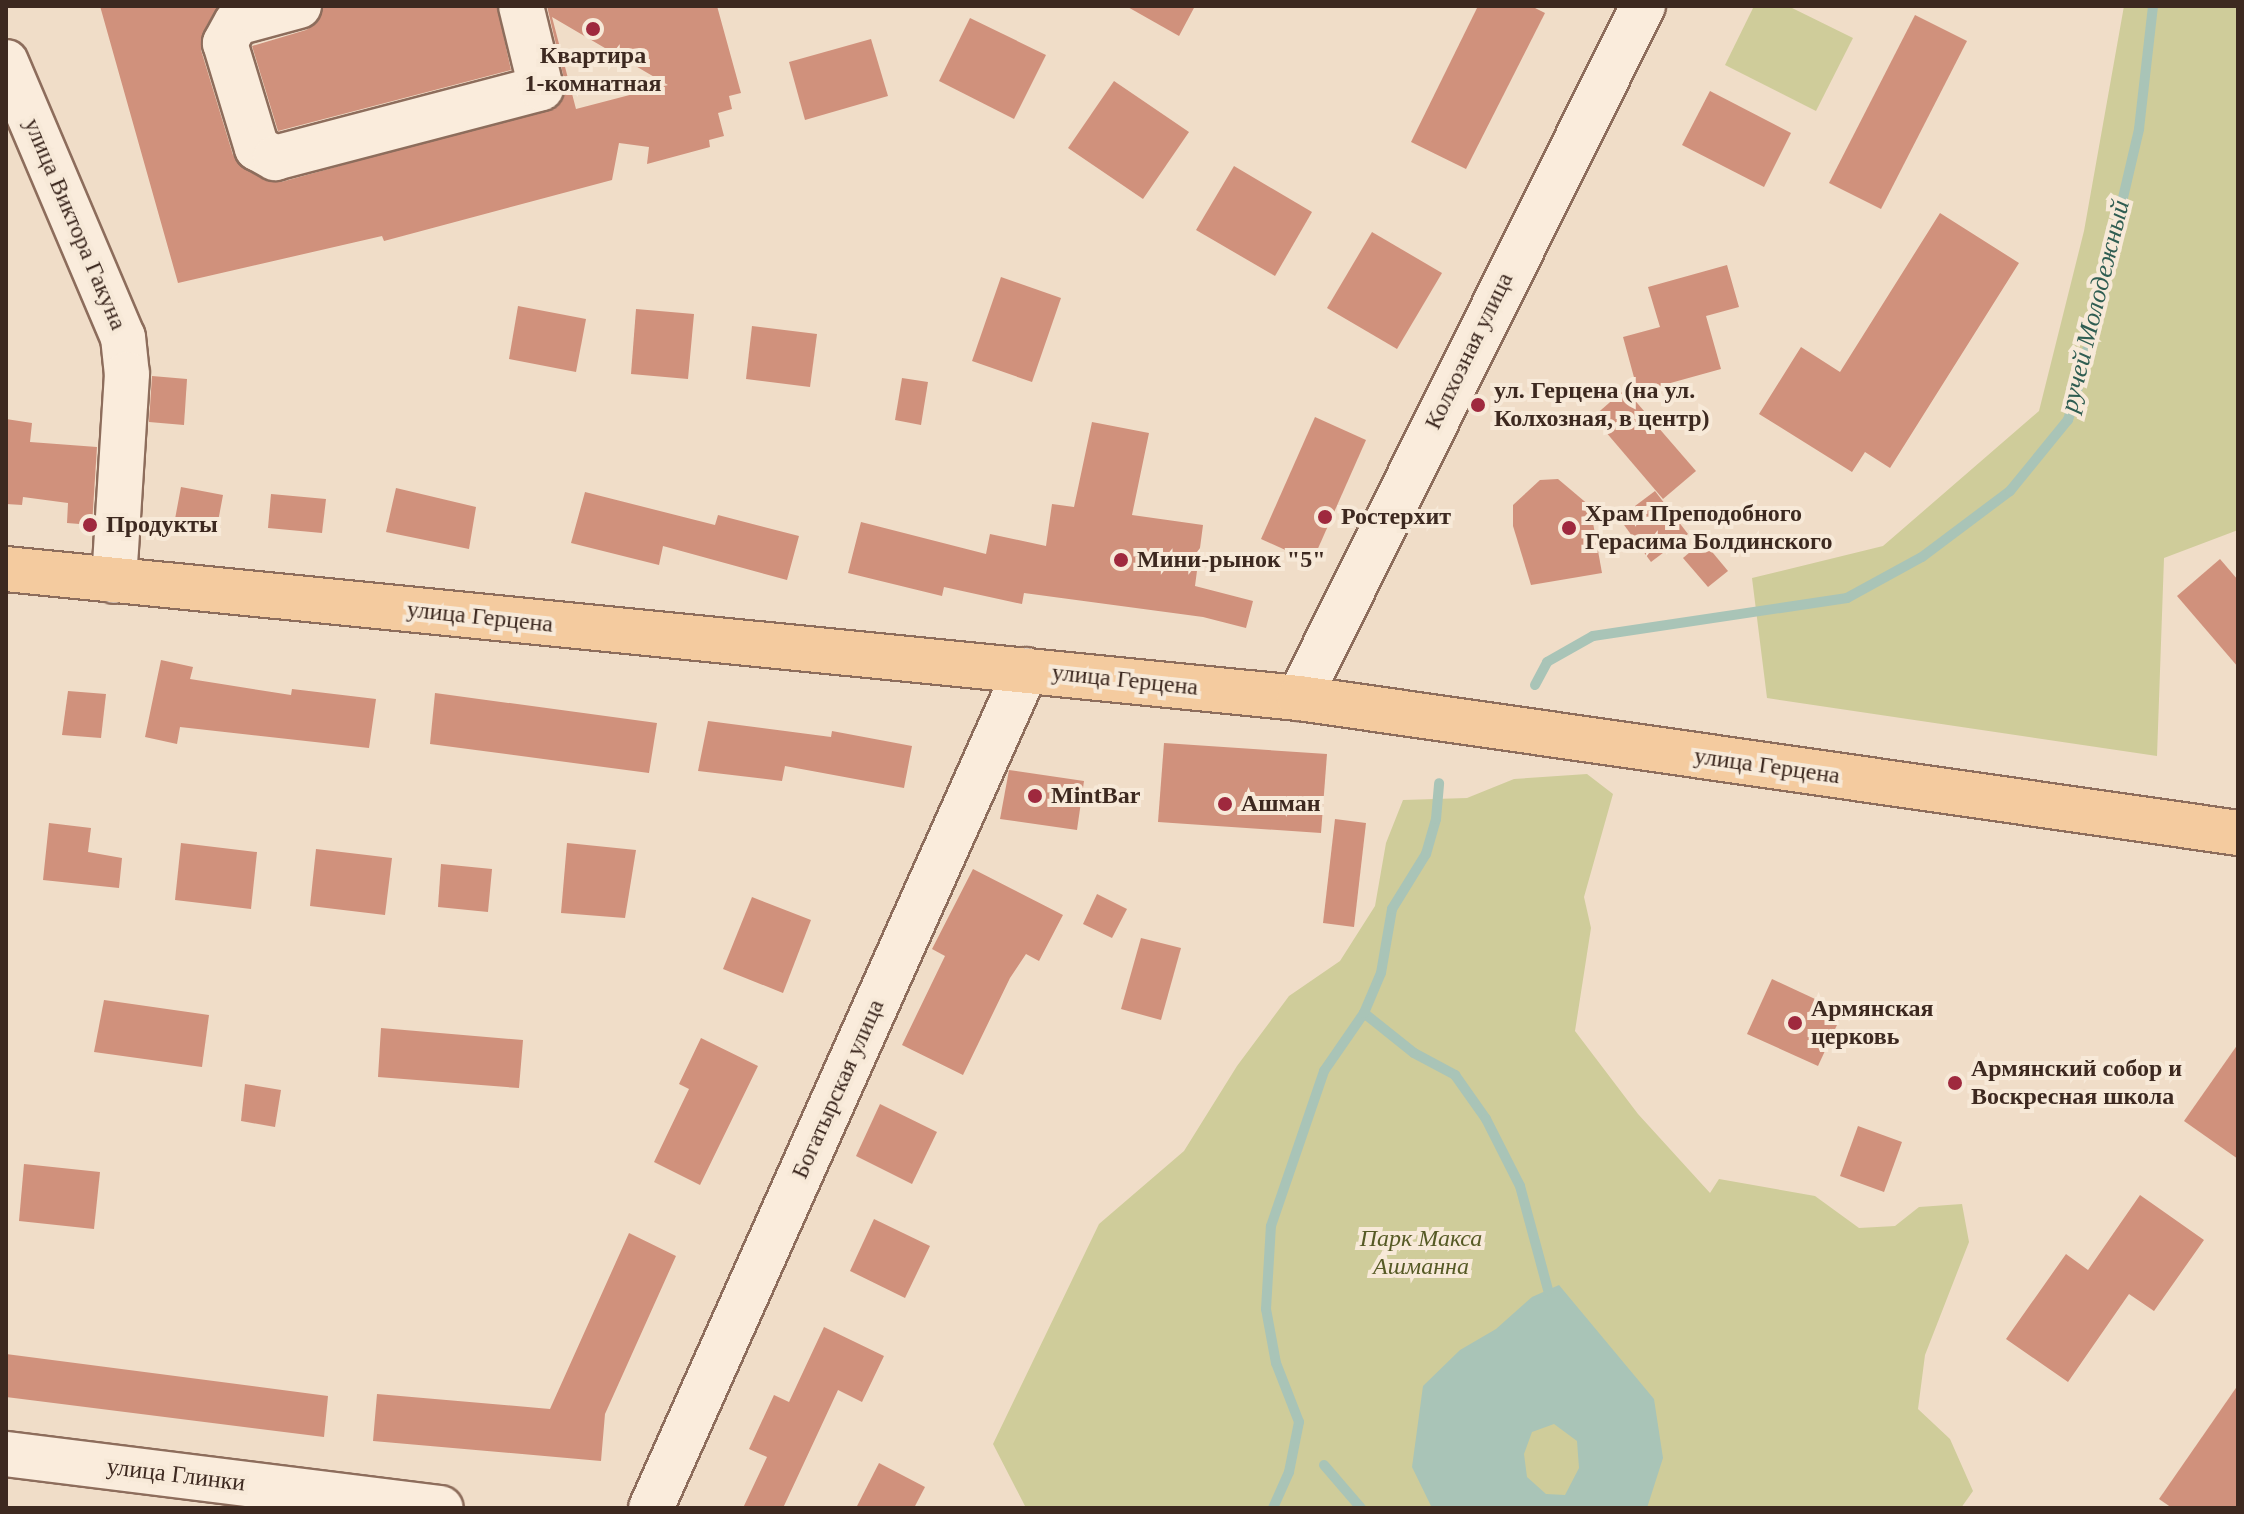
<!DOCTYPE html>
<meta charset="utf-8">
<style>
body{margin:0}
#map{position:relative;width:2244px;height:1514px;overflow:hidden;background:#f0ddc8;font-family:"Times New Roman",serif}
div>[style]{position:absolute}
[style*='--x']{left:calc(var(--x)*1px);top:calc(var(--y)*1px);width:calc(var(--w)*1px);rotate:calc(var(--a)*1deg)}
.green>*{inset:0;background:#cfcc9a}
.water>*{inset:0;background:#a9c4b7}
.stream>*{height:10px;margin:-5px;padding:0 5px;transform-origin:5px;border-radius:5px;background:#a9c4b7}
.building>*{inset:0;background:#d0917c}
.roads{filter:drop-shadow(2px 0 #8d6d5c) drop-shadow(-2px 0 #8d6d5c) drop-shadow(0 2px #8d6d5c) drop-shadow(0 -2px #8d6d5c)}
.minor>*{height:44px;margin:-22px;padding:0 22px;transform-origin:22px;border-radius:22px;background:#faecdc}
.major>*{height:44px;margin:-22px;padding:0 22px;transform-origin:22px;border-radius:22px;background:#f4cb9f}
.dots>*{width:22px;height:22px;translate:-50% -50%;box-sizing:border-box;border:4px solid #f7e9d8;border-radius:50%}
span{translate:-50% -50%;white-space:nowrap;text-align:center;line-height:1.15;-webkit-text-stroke:8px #f7e9d8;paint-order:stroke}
.poi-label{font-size:24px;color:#3d2920;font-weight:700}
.left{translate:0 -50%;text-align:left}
.street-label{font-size:24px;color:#3d2920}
.park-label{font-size:24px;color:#565a25;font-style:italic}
.water-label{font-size:26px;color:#2f5d52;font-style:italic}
.frame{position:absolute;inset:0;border:8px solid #3d2920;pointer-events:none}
</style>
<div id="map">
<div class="green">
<i style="clip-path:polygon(1754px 6px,1788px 6px,1853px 38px,1816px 111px,1725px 65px)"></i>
<i style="clip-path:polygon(2124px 6px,2238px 6px,2238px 530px,2164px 558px,2157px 756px,1767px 698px,1752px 578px,1883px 546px,2039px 411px,2084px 231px)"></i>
<i style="clip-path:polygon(1587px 774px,1613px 794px,1584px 897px,1591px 928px,1575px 1031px,1638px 1114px,1710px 1193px,1719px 1179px,1815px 1196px,1859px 1228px,1895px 1226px,1919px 1207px,1962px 1204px,1969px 1242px,1925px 1355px,1918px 1409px,1950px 1439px,1973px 1491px,1961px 1508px,1026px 1508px,993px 1444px,1099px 1224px,1184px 1151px,1237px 1066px,1289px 996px,1340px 961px,1375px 906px,1386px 843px,1403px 800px,1467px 798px,1514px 779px)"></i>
</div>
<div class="water">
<i style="clip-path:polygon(evenodd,1559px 1285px,1654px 1399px,1663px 1458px,1647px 1508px,1432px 1508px,1412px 1467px,1423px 1386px,1460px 1350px,1496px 1329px,1532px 1297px,1559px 1285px,1554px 1424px,1577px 1441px,1579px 1468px,1565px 1495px,1546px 1494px,1527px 1477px,1524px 1454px,1532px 1432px,1554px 1424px)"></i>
</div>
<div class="stream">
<i style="--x:1535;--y:685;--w:26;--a:-62"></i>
<i style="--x:1547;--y:662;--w:53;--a:-29.5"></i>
<i style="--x:1593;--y:636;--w:257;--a:-8.5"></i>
<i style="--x:1847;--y:598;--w:85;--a:-28.7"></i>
<i style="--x:1922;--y:557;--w:110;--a:-36.9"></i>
<i style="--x:2010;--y:491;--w:92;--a:-50.8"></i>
<i style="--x:2068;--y:420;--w:41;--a:-72.9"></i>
<i style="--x:2080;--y:381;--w:259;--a:-76.8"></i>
<i style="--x:2139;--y:129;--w:124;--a:-83.5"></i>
<i style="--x:1364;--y:1013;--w:64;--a:38.7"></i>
<i style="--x:1414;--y:1053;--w:47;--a:28.2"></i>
<i style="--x:1455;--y:1075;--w:54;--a:54.8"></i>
<i style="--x:1486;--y:1119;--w:75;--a:63.1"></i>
<i style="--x:1520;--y:1186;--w:108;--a:74.9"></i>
<i style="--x:1324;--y:1465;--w:57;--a:49.3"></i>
<i style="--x:1273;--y:1508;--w:39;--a:-66"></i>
<i style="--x:1289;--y:1472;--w:51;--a:-78.7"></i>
<i style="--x:1299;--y:1422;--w:63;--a:-111.3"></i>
<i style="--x:1276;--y:1363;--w:55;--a:-100.5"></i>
<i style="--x:1266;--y:1309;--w:83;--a:-86.6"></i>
<i style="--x:1271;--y:1226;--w:164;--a:-71.1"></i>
<i style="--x:1324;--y:1071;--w:70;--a:-55.4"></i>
<i style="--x:1364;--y:1013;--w:43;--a:-67"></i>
<i style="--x:1381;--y:973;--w:65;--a:-80.2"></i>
<i style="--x:1392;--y:909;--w:65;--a:-58.3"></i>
<i style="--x:1426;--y:854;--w:36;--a:-74"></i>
<i style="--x:1436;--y:819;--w:36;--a:-85"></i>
</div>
<div class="building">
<i style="clip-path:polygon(evenodd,100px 6px,218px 6px,203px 32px,201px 50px,233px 155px,264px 180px,281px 182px,558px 106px,565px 83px,547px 6px,717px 6px,741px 93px,729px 96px,732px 109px,718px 113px,724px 136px,709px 140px,710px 147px,647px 164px,649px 147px,619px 143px,612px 180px,384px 241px,382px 236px,178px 283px,100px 6px,552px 17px,668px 85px,576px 109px,552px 17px)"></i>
<i style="clip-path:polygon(323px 6px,497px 6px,511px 70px,278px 131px,252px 46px,306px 30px,317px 23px)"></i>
<i style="clip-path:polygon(1126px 6px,1195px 6px,1179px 36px)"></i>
<i style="clip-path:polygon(1478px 6px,1531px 6px,1545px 13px,1466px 169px,1411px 142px)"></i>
<i style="clip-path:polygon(1915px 15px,1967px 41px,1881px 209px,1829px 183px)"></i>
<i style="clip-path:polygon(970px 18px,1046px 55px,1014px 119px,939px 81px)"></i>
<i style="clip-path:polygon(871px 39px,888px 96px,805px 120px,789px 62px)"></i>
<i style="clip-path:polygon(1114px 81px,1189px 132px,1143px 199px,1068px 148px)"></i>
<i style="clip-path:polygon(1710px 91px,1791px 133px,1764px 187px,1682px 145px)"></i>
<i style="clip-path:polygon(1234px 166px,1312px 212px,1275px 276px,1196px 230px)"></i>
<i style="clip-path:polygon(1940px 213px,2019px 263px,1890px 468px,1865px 452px,1852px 472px,1759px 414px,1801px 347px,1840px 372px)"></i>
<i style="clip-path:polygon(1372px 232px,1442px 273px,1397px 349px,1327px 308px)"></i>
<i style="clip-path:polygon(1727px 265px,1739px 307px,1706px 316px,1721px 369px,1638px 392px,1623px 337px,1660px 327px,1648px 287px)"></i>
<i style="clip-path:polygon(1001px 277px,1061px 298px,1032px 382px,972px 361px)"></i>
<i style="clip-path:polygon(518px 306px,586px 319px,576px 372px,509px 359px)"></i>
<i style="clip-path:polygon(636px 309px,694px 314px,688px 379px,631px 374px)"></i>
<i style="clip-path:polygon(752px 326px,817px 334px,810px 387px,746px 379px)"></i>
<i style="clip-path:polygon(152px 376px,187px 379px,184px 425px,149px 422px)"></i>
<i style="clip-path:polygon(902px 378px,928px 382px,921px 425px,895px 420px)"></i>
<i style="clip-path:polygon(1625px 389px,1696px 471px,1663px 499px,1593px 417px)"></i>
<i style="clip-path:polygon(1315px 417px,1366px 440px,1312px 562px,1261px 539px)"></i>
<i style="clip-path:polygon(6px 419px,32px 423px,30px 442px,97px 447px,92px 525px,67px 523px,68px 503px,23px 497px,22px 505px,6px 504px)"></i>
<i style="clip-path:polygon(1092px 422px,1149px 433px,1132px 515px,1203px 525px,1195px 586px,1253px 601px,1246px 628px,1203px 617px,1024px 593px,1022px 604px,944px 587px,942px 596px,848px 573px,861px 522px,986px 554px,990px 534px,1046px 546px,1052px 504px,1074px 507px)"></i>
<i style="clip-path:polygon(1558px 479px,1590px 506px,1602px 573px,1531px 585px,1513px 526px,1513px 505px,1540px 480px)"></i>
<i style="clip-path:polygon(181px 487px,223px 495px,217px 527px,175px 519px)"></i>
<i style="clip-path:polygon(396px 488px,476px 507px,469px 549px,386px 532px)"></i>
<i style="clip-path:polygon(1655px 491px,1688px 534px,1651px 562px,1619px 518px)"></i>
<i style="clip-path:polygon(585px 492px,715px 525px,718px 515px,799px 536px,787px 580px,663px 546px,659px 565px,571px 543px)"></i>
<i style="clip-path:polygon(271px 494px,326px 499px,322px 533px,268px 528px)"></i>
<i style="clip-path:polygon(1703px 541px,1728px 571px,1708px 587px,1683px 558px)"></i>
<i style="clip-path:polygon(2220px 559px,2238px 580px,2238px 667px,2177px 596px)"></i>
<i style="clip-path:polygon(161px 660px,193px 667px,190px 679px,291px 695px,292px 689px,376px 699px,369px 748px,180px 727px,177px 744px,145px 737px)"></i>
<i style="clip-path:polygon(68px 691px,106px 694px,101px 738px,62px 735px)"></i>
<i style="clip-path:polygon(435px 693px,657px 723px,649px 773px,430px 744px)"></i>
<i style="clip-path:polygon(708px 721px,831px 737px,832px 731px,912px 746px,904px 788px,785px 766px,782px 781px,698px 771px)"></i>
<i style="clip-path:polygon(1164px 743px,1327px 754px,1321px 833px,1158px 822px)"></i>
<i style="clip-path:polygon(1009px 770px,1084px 781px,1077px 830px,1000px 819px)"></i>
<i style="clip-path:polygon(1335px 819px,1366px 823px,1354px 927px,1323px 923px)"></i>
<i style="clip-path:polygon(49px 823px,91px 828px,88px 852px,122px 858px,119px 888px,43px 880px)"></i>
<i style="clip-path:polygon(181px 843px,257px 852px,251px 909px,175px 900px)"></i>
<i style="clip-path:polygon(567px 843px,636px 850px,625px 918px,561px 913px)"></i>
<i style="clip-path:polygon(316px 849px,392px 858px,385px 915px,310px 906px)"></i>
<i style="clip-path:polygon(441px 864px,492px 869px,488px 912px,438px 907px)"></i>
<i style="clip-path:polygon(973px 869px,1063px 915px,1039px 961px,1026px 954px,1010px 978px,963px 1075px,902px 1045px,945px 956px,932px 949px)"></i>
<i style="clip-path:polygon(1097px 894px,1127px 909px,1112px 938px,1083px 924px)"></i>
<i style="clip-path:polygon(752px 897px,811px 920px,783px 993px,723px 969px)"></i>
<i style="clip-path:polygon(1141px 938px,1181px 948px,1161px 1020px,1121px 1009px)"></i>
<i style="clip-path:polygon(1772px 979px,1843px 1012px,1818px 1066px,1747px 1034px)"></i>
<i style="clip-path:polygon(104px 1000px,209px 1015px,202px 1067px,94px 1052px)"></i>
<i style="clip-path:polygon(381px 1028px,523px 1040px,519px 1088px,378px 1077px)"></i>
<i style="clip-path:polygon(701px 1038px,758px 1066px,700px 1185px,654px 1162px,689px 1089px,679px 1084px)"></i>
<i style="clip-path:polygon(2238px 1044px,2238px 1159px,2184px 1121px)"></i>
<i style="clip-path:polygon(245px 1084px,281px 1090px,275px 1127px,241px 1121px)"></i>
<i style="clip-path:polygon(880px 1104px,937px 1132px,912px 1184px,856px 1156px)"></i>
<i style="clip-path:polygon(1858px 1126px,1902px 1142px,1884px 1192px,1840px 1176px)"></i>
<i style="clip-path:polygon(24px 1164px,100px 1172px,94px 1229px,19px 1221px)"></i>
<i style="clip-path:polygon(2140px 1195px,2204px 1240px,2154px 1311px,2129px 1294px,2068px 1382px,2006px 1339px,2066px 1254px,2088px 1270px)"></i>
<i style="clip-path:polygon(874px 1219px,930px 1246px,905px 1298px,850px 1271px)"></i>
<i style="clip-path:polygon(629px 1233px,676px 1256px,605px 1414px,601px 1461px,373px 1441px,377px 1394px,550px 1409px)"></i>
<i style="clip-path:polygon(824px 1327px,884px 1356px,862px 1402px,838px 1390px,783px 1508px,743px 1508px,767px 1457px,749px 1449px,774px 1395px,789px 1402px)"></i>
<i style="clip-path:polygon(6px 1354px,328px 1396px,324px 1437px,6px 1397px)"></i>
<i style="clip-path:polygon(2238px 1385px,2238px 1508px,2172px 1508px,2159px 1499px)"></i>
<i style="clip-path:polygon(879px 1463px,925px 1487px,914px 1508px,856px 1508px)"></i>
</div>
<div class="roads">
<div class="minor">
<i style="--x:299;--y:6;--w:65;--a:164.9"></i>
<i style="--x:236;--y:23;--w:23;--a:119"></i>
<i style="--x:225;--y:43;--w:110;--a:73.1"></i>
<i style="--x:257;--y:148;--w:21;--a:29"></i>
<i style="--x:275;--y:158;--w:275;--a:-14.7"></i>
<i style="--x:541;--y:88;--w:84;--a:-103.7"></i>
<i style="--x:6;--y:62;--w:299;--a:67"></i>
<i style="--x:123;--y:337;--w:37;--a:84"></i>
<i style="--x:127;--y:374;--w:207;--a:93.6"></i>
<i style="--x:1299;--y:698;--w:773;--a:-63.57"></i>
<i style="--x:6;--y:1454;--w:438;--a:7.1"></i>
<i style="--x:651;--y:1508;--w:918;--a:-65.89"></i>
</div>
<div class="major">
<i style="--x:6;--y:569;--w:1299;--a:5.7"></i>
<i style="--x:1299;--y:698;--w:949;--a:8.18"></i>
</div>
</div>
<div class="dots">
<i style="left:593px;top:29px;background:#9f293e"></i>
<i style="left:1478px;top:405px;background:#9f293e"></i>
<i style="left:1325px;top:517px;background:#9f293e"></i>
<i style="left:90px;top:525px;background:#9f293e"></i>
<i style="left:1569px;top:528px;background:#9f293e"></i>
<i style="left:1121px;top:560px;background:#9f293e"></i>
<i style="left:1035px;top:796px;background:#9f293e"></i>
<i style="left:1225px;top:804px;background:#9f293e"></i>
<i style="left:1795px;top:1023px;background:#9f293e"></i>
<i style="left:1955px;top:1083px;background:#9f293e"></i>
</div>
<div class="poi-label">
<span style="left:593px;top:70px">Квартира<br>1-комнатная</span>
<span class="left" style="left:1494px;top:405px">ул. Герцена (на ул.<br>Колхозная, в центр)</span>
<span class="left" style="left:1585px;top:528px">Храм Преподобного<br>Герасима Болдинского</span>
<span class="left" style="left:1341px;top:517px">Ростерхит</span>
<span class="left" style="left:106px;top:525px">Продукты</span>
<span class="left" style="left:1137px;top:560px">Мини-рынок "5"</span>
<span class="left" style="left:1051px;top:796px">MintBar</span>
<span class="left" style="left:1241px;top:804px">Ашман</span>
<span class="left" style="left:1811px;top:1023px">Армянская<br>церковь</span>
<span class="left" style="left:1971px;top:1083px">Армянский собор и<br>Воскресная школа</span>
</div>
<div class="street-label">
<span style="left:75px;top:224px;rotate:67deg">улица Виктора Гакуна</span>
<span style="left:1469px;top:351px;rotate:-64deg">Колхозная улица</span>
<span style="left:480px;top:617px;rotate:6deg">улица Герцена</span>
<span style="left:1125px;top:680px;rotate:6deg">улица Герцена</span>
<span style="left:1767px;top:766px;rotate:8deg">улица Герцена</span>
<span style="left:838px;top:1089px;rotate:-66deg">Богатырская улица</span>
<span style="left:176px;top:1475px;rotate:7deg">улица Глинки</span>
</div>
<div class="park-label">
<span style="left:1421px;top:1253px">Парк Макса<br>Ашманна</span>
</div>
<div class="water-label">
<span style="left:2095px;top:306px;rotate:-76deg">ручей Молодежный</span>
</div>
<div class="frame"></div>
</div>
